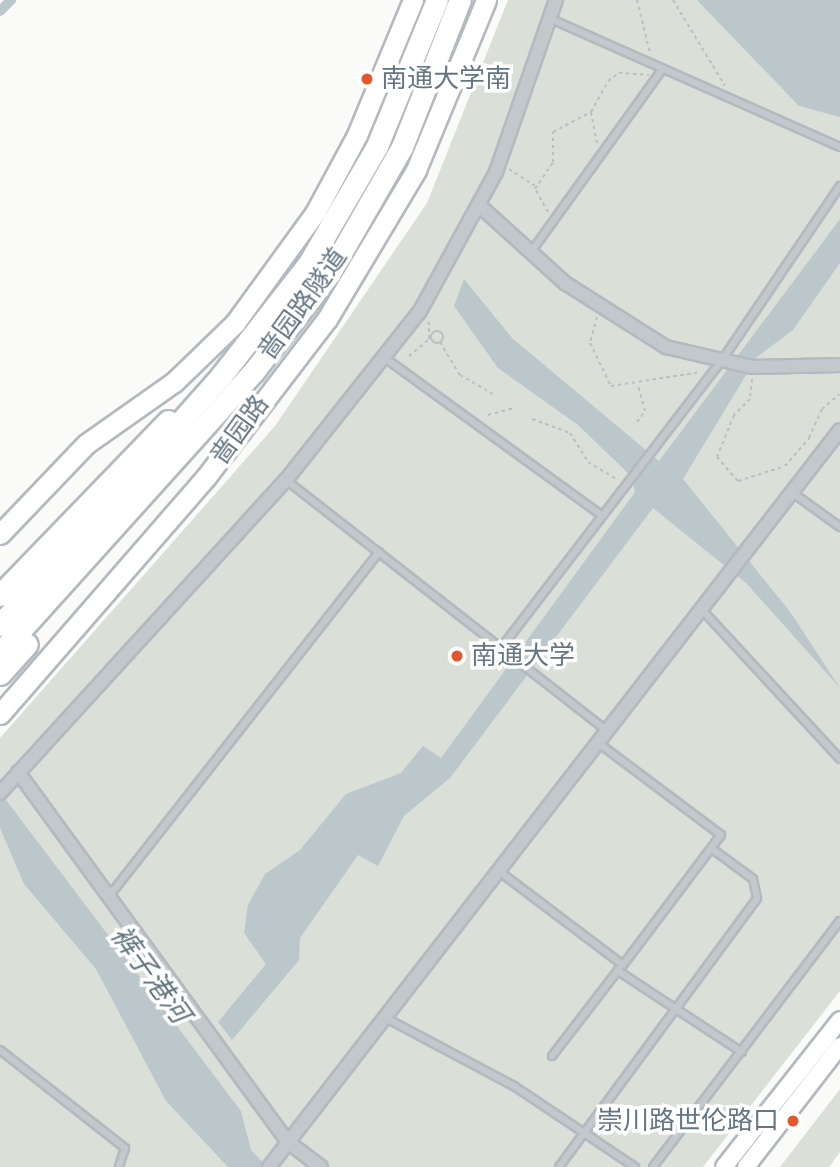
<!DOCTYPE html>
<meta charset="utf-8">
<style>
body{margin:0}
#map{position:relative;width:840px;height:1167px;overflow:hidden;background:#fafaf8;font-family:Figtree,"Noto Sans SC",sans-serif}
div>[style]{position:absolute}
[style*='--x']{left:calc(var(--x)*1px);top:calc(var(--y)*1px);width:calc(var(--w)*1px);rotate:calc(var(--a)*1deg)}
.green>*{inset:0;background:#dadfd7}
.water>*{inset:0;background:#bbc7cb}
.canal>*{height:10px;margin:-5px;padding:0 5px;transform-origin:5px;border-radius:5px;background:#bbc7cb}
.path>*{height:2px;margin-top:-1px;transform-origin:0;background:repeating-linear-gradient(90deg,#bbbfc2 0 3.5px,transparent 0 7px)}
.path>.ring{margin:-1px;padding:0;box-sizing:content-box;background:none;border:2px solid #bbbfc2;border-radius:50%}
.roads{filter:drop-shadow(2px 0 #b3babf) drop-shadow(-2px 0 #b3babf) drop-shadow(0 2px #b3babf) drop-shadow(0 -2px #b3babf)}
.lane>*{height:6px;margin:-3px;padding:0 3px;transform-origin:3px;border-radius:3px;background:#c3c8cc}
.street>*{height:12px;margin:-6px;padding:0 6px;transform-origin:6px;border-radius:6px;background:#c3c8cc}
.secondary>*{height:16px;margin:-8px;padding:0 8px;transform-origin:8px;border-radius:8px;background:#fff}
.primary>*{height:19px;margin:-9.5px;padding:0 9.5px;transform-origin:9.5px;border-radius:9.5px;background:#fff}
.highway>*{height:21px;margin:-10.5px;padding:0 10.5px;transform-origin:10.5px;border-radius:10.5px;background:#fff}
.dots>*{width:19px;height:19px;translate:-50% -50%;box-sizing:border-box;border:4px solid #fff;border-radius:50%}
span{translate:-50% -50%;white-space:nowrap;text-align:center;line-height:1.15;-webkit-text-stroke:7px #fff;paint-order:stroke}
.poi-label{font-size:26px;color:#657683}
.left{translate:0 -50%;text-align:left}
.right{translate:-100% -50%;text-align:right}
.street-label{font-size:26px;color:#657683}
.water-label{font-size:28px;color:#60757c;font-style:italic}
</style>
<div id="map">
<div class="green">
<i style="clip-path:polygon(508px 0,840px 0,840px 991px,703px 1167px,0 1167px,0 738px,275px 426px,427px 203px)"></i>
<i style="clip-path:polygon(840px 1089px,840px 1152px,829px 1167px,780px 1167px)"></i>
</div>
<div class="water">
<i style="clip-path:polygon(697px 0,840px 0,840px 117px,799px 106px)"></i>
<i style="clip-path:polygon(840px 219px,840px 263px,793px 330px,757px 357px,683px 479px,791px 613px,840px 688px,746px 583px,653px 508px,450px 778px,404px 816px,378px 866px,358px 855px,300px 938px,299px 960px,232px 1040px,218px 1022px,266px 964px,244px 933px,248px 905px,265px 874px,300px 850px,346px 794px,401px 773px,423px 746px,441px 758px,635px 492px,632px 477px,578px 425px,498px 368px,454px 306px,464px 279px,512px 338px,659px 461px)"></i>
<i style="clip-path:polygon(0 792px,241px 1111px,251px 1150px,267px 1167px,228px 1167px,166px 1101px,96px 969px,24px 884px,0 828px)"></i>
</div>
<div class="canal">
<i style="--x:0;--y:11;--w:16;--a:-45"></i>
</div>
<div class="path">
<i style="--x:637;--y:0;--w:55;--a:76.2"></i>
<i style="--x:673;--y:0;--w:100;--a:58.8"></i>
<i style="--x:597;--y:143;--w:32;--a:-101"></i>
<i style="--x:591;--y:112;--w:35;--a:-61"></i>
<i style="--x:608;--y:81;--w:14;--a:-36"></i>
<i style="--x:619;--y:73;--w:30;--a:4"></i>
<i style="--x:509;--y:169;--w:31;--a:33"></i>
<i style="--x:548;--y:212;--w:26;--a:-119"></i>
<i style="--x:535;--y:189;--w:32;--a:-56"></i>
<i style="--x:553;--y:162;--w:30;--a:-90"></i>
<i style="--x:553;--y:132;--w:43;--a:-27.8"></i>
<i style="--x:597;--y:317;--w:27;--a:105"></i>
<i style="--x:590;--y:343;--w:48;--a:64"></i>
<i style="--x:611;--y:386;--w:91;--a:-8.8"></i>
<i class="ring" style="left:431px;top:331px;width:10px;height:10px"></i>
<i style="--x:440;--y:342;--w:39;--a:59"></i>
<i style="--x:460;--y:375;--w:38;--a:30"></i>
<i style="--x:409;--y:356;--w:26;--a:-40"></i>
<i style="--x:429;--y:339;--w:20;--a:-90"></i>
<i style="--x:752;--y:379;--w:20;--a:96"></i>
<i style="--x:750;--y:399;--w:23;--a:135"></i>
<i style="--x:734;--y:415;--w:45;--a:112"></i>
<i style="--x:717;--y:457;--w:32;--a:49"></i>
<i style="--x:738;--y:481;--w:49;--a:-17.7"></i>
<i style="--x:785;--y:466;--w:37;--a:-49"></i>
<i style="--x:809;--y:438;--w:32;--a:-66"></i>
<i style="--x:822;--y:409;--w:23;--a:-40"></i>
<i style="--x:488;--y:415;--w:27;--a:-15"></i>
<i style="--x:532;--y:419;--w:40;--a:20.2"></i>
<i style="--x:570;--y:433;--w:34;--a:58"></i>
<i style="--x:588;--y:462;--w:35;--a:31"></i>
<i style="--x:637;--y:422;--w:14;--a:-54"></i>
<i style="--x:645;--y:411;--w:27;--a:-105"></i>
</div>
<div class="roads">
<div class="lane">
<i style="--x:551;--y:19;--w:316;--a:23.9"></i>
<i style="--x:531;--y:252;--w:226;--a:-54.3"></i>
<i style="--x:385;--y:358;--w:267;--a:36"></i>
<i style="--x:286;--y:480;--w:407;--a:38"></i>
<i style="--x:793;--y:493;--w:58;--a:35.9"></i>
<i style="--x:704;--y:612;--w:200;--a:47.2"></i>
<i style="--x:501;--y:648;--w:359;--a:-52.5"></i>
<i style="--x:720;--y:363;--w:214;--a:-55.9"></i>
<i style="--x:500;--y:872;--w:154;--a:37.1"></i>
<i style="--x:623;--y:965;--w:163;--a:-53"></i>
<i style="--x:721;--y:835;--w:151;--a:-143.1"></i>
<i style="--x:110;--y:895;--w:436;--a:-51.9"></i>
<i style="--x:618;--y:971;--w:148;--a:33.2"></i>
<i style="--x:386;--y:1018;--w:145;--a:28"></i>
<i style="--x:514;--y:1086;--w:146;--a:33.8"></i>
<i style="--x:0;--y:1050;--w:159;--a:38.1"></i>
<i style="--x:125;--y:1148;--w:20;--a:108"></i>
<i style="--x:552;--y:1056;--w:110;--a:-52.4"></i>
<i style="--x:559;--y:1167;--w:334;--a:-53.6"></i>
<i style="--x:757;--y:898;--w:19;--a:-102"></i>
<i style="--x:753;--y:879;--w:52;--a:-143.6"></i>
<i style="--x:653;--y:1167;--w:309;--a:-52.8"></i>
</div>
<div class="street">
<i style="--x:480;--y:206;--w:115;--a:42.2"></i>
<i style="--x:565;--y:283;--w:120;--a:32.4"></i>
<i style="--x:666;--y:347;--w:88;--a:13.1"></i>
<i style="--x:752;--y:367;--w:88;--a:-1.3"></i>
<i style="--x:18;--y:772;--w:458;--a:53.9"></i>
<i style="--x:288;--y:1142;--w:41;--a:37.1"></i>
<i style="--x:0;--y:793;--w:424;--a:-47.6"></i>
<i style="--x:286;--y:480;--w:216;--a:-51.6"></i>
<i style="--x:420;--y:311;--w:158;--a:-61.3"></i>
<i style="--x:496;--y:172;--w:182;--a:-70.8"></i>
<i style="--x:269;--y:1167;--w:932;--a:-52.23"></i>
</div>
<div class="secondary">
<i style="--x:724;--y:1167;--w:187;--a:-51.7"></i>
<i style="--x:746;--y:1167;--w:153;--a:-52.2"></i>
</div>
<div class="primary">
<i style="--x:0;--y:534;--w:124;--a:-46.3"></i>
<i style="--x:86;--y:444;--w:108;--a:-35.2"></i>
<i style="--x:174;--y:382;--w:85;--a:-44"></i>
<i style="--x:235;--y:323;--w:136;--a:-54"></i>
<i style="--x:315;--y:213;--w:89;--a:-61.7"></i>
<i style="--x:357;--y:135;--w:146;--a:-67.5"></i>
<i style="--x:0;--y:714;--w:314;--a:-49"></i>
<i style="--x:206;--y:477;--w:199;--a:-52.6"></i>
<i style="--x:327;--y:319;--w:174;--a:-59.1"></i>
<i style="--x:416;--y:170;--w:184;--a:-67.6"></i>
</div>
<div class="highway">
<i style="--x:0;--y:595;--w:242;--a:-46"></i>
<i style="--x:0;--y:625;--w:333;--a:-48.4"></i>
<i style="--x:221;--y:376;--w:143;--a:-52.1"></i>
<i style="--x:309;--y:263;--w:135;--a:-59.8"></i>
<i style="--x:377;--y:146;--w:158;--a:-67.7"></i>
<i style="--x:0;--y:653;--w:380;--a:-48"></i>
<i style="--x:254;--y:371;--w:123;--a:-52.3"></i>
<i style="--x:329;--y:274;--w:146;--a:-60.1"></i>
<i style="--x:402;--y:147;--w:158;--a:-68.5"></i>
<i style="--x:0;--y:674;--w:40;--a:-48"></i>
</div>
</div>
<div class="dots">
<i style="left:367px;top:79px;background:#e4572e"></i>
<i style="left:457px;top:656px;background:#e4572e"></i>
<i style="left:793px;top:1121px;background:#e4572e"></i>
</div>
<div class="poi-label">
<span class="left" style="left:381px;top:79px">南通大学南</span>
<span class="left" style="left:471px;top:656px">南通大学</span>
<span class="right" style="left:779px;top:1121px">崇川路世伦路口</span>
</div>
<div class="street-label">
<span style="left:303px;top:304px;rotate:-54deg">啬园路隧道</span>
<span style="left:240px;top:430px;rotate:-54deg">啬园路</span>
</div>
<div class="water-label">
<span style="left:151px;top:974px;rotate:54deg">裤子港河</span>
</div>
</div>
